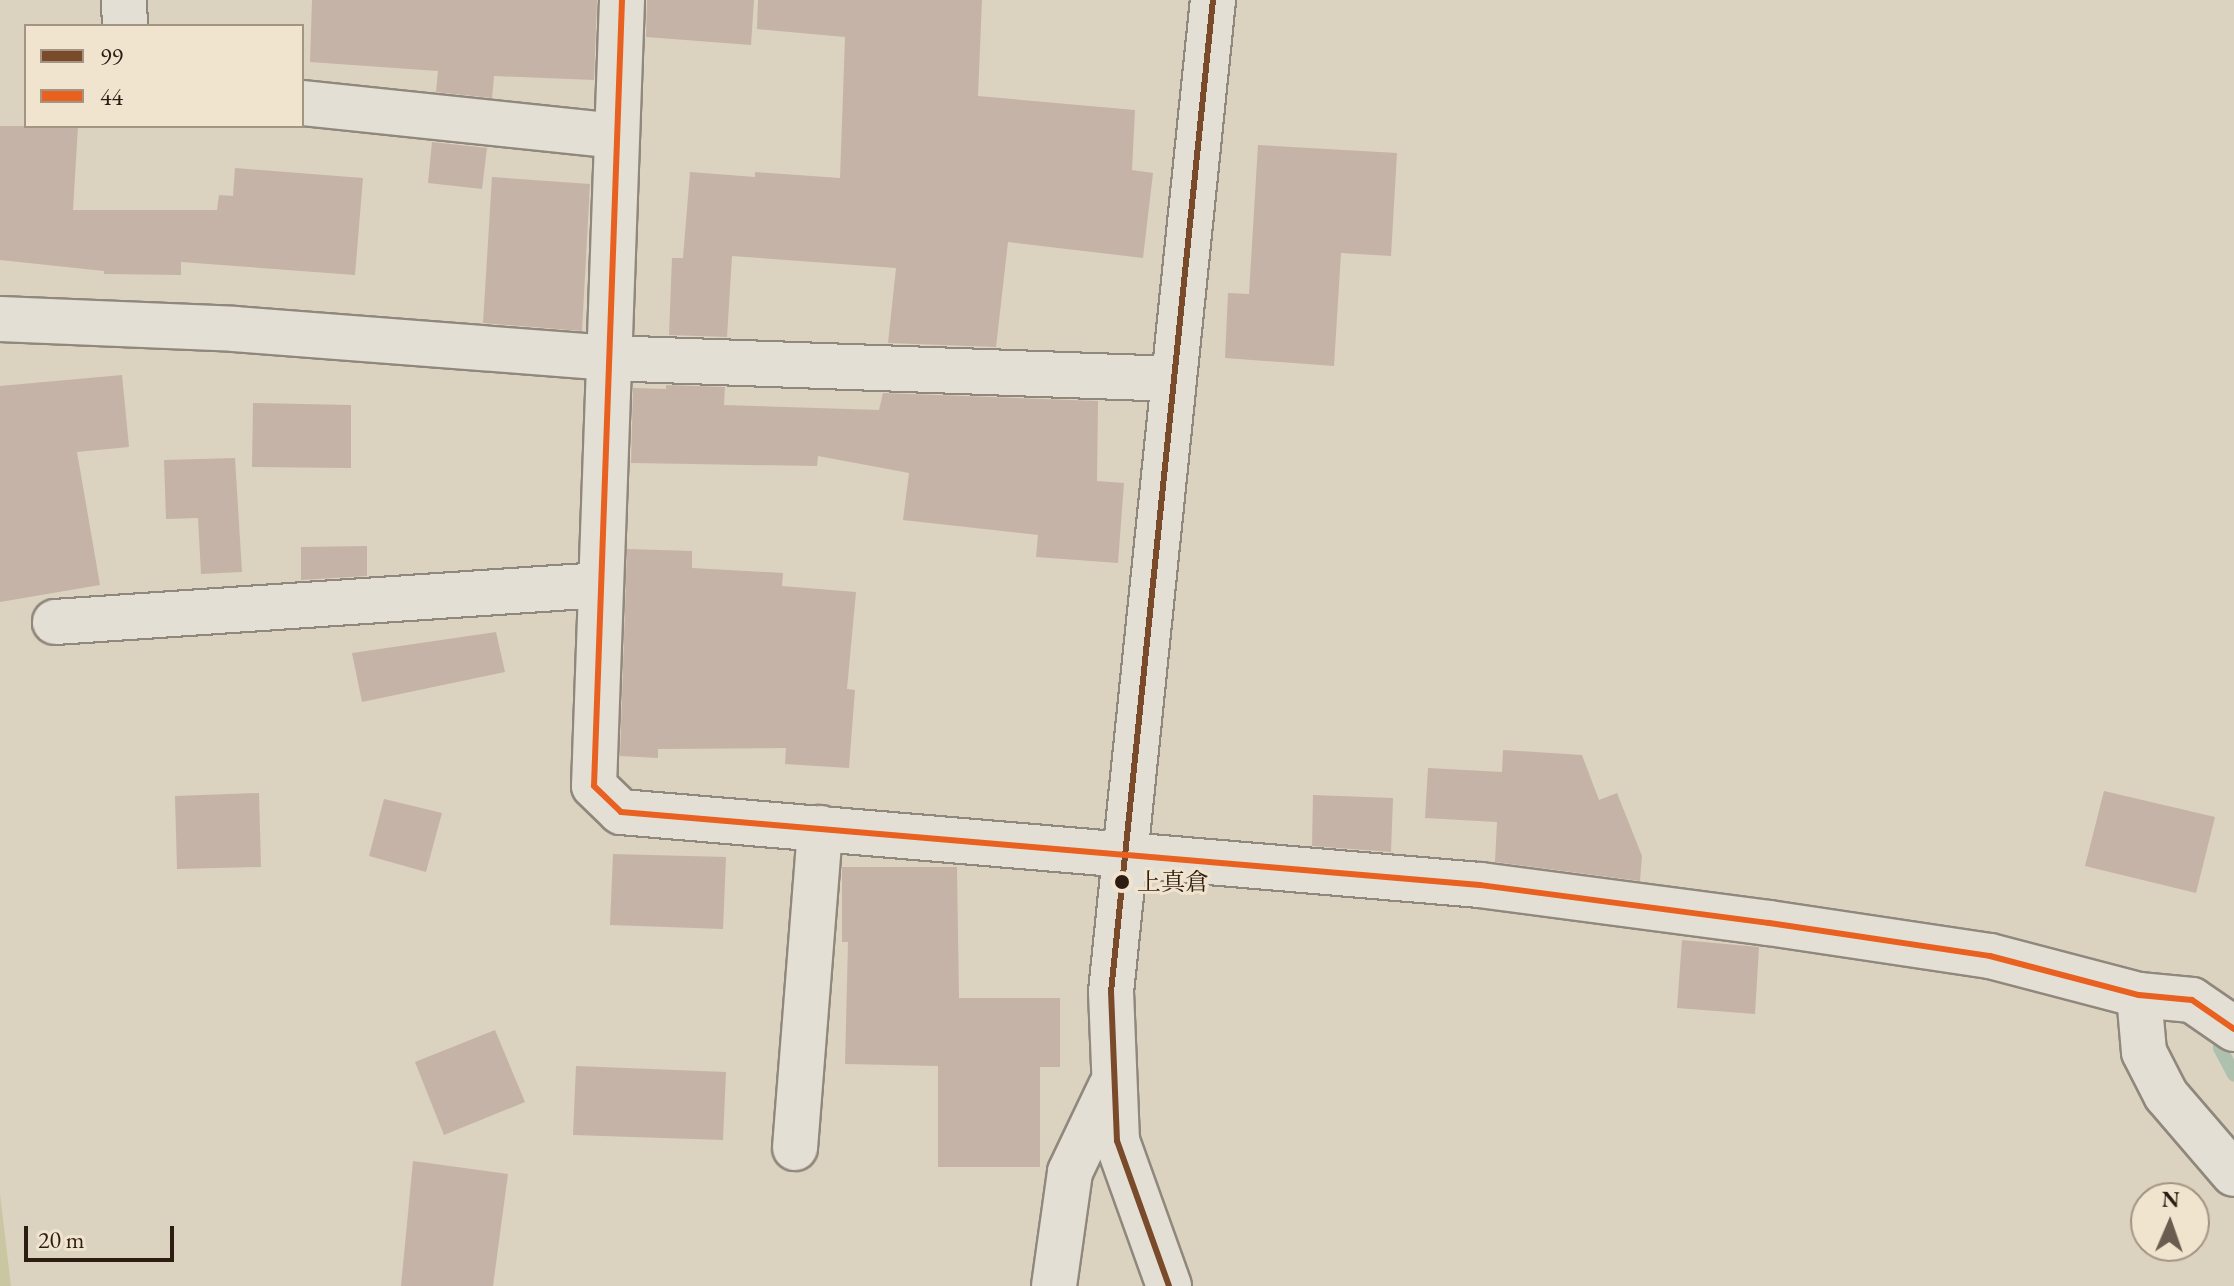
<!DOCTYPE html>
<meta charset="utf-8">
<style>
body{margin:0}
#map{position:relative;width:2234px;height:1286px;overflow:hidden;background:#dcd2c0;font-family:"EB Garamond","Noto Serif JP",serif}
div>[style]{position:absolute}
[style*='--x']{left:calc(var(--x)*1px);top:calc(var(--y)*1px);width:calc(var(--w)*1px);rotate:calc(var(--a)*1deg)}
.green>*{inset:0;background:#cac6a1}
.stream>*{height:14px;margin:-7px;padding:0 7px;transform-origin:7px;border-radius:7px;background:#adc1ae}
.building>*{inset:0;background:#c5b3a7}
.roads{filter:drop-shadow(2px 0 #90887c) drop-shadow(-2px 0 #90887c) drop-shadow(0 2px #90887c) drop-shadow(0 -2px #90887c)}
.minor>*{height:44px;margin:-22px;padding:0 22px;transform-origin:22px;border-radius:22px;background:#e4dfd5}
.bus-1>*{height:6px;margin:-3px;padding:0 3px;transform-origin:3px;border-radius:3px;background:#7a4b2a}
.bus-2>*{height:6px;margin:-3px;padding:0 3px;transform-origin:3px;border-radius:3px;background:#e86121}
.dots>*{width:22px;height:22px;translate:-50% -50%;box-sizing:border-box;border:4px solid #f1e4ce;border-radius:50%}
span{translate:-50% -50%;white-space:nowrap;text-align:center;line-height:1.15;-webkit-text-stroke:6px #f1e4ce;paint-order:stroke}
.bus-label{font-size:24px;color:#2d1c12}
.left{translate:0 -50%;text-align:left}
.legend{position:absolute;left:24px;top:24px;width:280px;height:104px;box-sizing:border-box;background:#f1e4ce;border:2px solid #a39483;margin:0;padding:10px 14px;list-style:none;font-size:24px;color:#2d1c12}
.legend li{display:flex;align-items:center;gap:16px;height:40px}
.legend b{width:40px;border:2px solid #a39483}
.north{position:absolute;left:2130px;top:1182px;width:80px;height:80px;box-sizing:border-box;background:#f1e4ce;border:2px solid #a39483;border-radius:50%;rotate:2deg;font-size:22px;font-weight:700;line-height:32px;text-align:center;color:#2d1c12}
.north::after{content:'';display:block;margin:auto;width:28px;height:36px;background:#6a5c4f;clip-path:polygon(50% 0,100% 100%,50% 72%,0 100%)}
.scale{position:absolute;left:24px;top:1226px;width:150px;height:36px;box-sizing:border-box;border:4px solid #2d1c12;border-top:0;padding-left:10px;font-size:24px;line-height:28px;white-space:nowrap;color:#2d1c12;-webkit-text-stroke:6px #f1e4ce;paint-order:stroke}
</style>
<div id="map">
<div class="green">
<i style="clip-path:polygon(0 1194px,11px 1286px,0 1286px)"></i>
</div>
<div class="stream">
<i style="--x:2227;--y:1031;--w:18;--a:112"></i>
<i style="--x:2220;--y:1048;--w:30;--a:62"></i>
</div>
<div class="building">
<i style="clip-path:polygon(312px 0,597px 0,594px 80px,494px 76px,492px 98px,436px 92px,438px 71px,310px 62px)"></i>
<i style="clip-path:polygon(647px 0,754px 0,751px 45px,646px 37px)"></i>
<i style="clip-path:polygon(758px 0,982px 0,978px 96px,1135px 110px,1132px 170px,1153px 173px,1143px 258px,1008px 242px,996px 347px,888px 343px,896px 268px,732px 256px,727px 337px,669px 335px,672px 258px,683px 258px,690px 172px,755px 177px,755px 172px,840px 178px,845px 37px,757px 29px)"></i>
<i style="clip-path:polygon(0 126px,78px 126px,73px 210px,217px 210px,219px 195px,233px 196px,235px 168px,363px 178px,355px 275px,181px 262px,181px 275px,104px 274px,104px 271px,0 260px)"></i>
<i style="clip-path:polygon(432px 142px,487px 148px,482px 189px,428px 183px)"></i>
<i style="clip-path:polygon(1258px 145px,1397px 153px,1391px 256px,1341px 253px,1334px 366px,1225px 358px,1228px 293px,1249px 294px)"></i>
<i style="clip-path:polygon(492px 177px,590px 184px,582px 331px,483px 323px)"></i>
<i style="clip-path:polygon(122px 375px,129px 447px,77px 452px,100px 585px,0 602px,0 386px)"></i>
<i style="clip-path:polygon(666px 385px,725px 387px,724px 405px,879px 410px,883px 393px,1098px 401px,1097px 481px,1124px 483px,1118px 563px,1036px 557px,1038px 535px,903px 520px,909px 473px,818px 456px,817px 466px,631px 463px,633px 388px,666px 389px)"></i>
<i style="clip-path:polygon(253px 403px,351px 405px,351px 468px,252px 467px)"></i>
<i style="clip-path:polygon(235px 458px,242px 572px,201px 574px,198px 518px,166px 519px,164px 460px)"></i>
<i style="clip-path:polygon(367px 546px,367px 576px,301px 580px,301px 547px)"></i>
<i style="clip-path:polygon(627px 549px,692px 551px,692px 568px,783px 573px,782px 586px,856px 592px,847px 689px,855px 690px,849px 768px,785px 764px,786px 748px,658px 749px,658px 758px,620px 756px)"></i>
<i style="clip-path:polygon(496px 632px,505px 672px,362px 702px,352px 653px)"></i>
<i style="clip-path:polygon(1503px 750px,1582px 755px,1599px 800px,1617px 793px,1642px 856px,1640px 881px,1495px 862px,1497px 822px,1425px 818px,1428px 768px,1502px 772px)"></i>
<i style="clip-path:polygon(2104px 791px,2215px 817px,2196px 893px,2085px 866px)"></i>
<i style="clip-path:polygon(259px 793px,261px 867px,177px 869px,175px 796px)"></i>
<i style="clip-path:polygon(1313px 795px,1393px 798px,1391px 852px,1312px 846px)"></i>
<i style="clip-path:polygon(384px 799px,442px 813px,426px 872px,369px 856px)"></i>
<i style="clip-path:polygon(613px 854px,726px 857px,723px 929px,610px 925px)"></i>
<i style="clip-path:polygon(842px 867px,957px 867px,959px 998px,1060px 998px,1060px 1067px,1040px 1067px,1040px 1167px,938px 1167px,938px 1066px,845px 1064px,848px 942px,842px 942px)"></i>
<i style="clip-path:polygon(1682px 940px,1759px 947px,1755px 1014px,1677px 1008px)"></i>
<i style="clip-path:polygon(495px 1030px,525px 1102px,444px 1135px,415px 1062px)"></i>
<i style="clip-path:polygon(576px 1066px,726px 1072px,723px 1140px,573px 1135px)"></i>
<i style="clip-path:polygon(413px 1161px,508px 1174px,493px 1286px,401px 1286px)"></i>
</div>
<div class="roads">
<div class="minor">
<i style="--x:124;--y:0;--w:26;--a:88"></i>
<i style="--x:622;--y:0;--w:786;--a:92.04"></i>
<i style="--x:594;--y:786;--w:37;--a:44"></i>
<i style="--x:621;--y:812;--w:862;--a:4.86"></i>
<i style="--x:1480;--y:885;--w:291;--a:7.5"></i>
<i style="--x:1769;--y:923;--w:223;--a:8.5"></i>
<i style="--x:1990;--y:956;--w:154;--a:14.7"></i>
<i style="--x:2139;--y:995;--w:53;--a:5.4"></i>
<i style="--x:2192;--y:1000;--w:51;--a:34.6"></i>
<i style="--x:302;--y:103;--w:315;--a:6"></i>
<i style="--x:0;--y:319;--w:234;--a:2.4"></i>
<i style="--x:234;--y:329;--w:374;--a:4.4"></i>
<i style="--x:607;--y:358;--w:566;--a:2.12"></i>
<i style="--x:55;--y:622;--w:547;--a:-3.88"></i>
<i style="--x:2139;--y:995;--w:57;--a:85"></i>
<i style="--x:2144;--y:1052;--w:48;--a:62.9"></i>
<i style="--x:2166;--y:1095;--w:104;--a:49.3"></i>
<i style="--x:795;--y:1148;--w:321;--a:-85.5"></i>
<i style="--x:1054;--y:1286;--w:115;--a:-82"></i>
<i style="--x:1070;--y:1172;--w:95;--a:-64.5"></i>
<i style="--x:1169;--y:1286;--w:154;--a:-109.7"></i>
<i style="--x:1117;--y:1141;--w:149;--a:-92.3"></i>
<i style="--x:1111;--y:992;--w:997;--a:-84.13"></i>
</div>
</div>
<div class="bus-1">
<i style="--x:1169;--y:1286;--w:154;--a:-109.7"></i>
<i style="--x:1117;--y:1141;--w:149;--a:-92.3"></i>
<i style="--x:1111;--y:992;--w:997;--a:-84.13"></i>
</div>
<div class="bus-2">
<i style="--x:622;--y:0;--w:786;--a:92.04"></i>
<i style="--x:594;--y:786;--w:37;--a:44"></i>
<i style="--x:621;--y:812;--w:862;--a:4.86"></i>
<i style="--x:1480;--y:885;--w:291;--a:7.5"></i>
<i style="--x:1769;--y:923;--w:223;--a:8.5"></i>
<i style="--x:1990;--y:956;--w:154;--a:14.7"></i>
<i style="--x:2139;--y:995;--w:53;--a:5.4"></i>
<i style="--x:2192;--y:1000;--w:51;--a:34.6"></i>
</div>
<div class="dots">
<i style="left:1122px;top:882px;background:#2d1c12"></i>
</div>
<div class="bus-label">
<span class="left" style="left:1137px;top:882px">上真倉</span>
</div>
<ul class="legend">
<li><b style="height:10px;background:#7a4b2a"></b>99</li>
<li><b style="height:10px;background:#e86121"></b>44</li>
</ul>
<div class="north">N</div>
<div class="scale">20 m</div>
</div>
